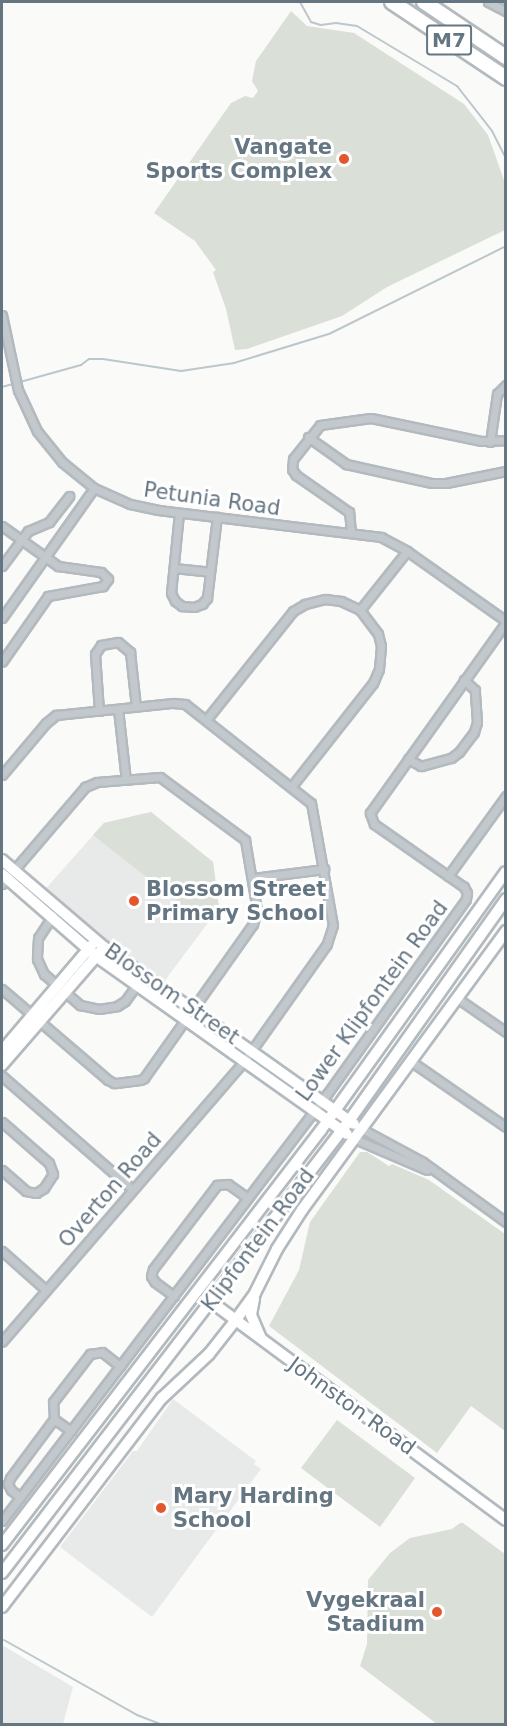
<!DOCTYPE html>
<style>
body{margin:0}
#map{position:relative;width:507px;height:1726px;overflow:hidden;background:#fafaf8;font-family:"DejaVu Sans",sans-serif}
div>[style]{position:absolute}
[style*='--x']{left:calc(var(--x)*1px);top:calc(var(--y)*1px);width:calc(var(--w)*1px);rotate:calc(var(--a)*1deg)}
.built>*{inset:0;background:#e8e9e9}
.green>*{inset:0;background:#dadfd7}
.stream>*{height:2px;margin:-1px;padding:0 1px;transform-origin:1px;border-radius:1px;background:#bbc7cb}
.roads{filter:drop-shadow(2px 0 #b3babf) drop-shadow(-2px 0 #b3babf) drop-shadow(0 2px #b3babf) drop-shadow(0 -2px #b3babf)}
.street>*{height:7px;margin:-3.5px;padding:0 3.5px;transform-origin:3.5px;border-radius:3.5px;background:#c3c8cc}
.secondary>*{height:10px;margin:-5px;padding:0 5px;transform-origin:5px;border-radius:5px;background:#fff}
.highway>*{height:14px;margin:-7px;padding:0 7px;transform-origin:7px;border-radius:7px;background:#fff}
.dots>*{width:16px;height:16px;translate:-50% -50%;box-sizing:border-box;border:3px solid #fff;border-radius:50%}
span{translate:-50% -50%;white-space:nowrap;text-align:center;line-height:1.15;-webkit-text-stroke:6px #fff;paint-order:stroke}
.shield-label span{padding:2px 4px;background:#fff;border:2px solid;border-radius:4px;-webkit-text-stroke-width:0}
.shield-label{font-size:20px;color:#657683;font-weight:700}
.poi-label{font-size:21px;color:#657683;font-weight:700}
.right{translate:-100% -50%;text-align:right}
.left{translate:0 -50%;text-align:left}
.street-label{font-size:21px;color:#657683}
.frame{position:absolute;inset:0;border:3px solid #657683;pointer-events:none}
</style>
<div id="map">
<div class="built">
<i style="clip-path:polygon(151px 812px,213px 862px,219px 908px,160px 987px,41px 894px,104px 823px)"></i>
<i style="clip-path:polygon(173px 1399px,256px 1461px,254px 1464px,261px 1469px,152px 1617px,60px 1547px,133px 1451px,137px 1451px)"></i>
<i style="clip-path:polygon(2px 1645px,73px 1687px,63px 1724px,2px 1724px)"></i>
</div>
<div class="green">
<i style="clip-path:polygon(403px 2px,411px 2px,505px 65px,505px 70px)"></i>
<i style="clip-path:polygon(291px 11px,307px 26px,354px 33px,464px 104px,488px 135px,505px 183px,505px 230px,387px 287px,342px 316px,247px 349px,235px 350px,226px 309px,213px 272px,216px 270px,195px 241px,154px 213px,231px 103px,245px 96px,253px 98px,258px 91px,252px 81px,256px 61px)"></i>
<i style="clip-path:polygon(151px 812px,213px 862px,219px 908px,206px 924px,93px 835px,104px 823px)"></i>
<i style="clip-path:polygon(360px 1152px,367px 1152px,389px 1166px,392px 1164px,429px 1180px,505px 1234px,505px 1431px,471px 1406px,437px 1453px,269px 1326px,299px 1270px,310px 1222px)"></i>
<i style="clip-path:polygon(337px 1420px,415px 1478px,380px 1527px,301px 1468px)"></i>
<i style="clip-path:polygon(460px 1523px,463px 1523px,505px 1554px,505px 1724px,437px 1724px,360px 1666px,367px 1644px,368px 1580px,390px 1553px,410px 1538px,452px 1529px)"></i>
</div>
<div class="stream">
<i style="--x:300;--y:2;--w:23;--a:61"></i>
<i style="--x:311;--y:22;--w:10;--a:17"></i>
<i style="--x:321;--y:25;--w:15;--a:-8"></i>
<i style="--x:336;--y:23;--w:21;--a:8"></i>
<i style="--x:357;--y:26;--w:117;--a:31"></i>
<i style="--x:457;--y:86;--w:57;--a:52.1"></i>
<i style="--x:492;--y:131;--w:31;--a:63"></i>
<i style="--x:2;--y:387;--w:82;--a:-15.6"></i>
<i style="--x:81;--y:365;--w:10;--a:-37"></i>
<i style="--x:89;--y:359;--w:14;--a:0"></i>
<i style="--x:103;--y:359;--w:79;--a:8.7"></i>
<i style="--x:181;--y:371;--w:54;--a:-8.6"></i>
<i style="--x:234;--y:363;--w:99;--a:-17"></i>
<i style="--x:329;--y:334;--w:198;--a:-26.4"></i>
<i style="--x:4;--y:1640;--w:153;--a:29.4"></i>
<i style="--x:137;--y:1715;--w:26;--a:21"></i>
</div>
<div class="roads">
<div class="street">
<i style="--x:488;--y:2;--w:20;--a:27"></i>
<i style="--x:2;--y:315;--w:77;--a:78"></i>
<i style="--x:18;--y:390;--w:45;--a:65.1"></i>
<i style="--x:37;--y:431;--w:40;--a:51"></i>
<i style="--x:62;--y:462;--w:41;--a:39.1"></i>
<i style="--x:94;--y:488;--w:39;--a:24"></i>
<i style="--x:130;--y:504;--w:29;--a:12"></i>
<i style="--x:158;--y:510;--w:225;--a:6.9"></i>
<i style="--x:381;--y:537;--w:30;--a:28"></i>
<i style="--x:407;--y:551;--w:121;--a:35.3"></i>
<i style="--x:308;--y:437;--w:47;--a:35.4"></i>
<i style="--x:346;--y:464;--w:88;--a:12.5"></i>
<i style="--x:432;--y:483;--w:14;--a:0"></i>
<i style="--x:446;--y:483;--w:61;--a:-11.3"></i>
<i style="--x:490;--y:442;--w:49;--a:-81.7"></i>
<i style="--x:497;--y:394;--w:13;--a:-45"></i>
<i style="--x:179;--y:513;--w:80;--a:95.7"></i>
<i style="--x:171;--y:593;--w:9;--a:63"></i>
<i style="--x:175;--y:601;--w:9;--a:36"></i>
<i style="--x:182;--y:606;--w:12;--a:5"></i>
<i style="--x:194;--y:607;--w:9;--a:-21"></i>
<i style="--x:202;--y:604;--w:8;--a:-50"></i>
<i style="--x:207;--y:598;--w:82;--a:-83"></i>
<i style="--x:2;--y:526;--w:69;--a:35.5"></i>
<i style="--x:58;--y:566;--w:43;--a:7.9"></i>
<i style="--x:101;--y:572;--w:10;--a:45"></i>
<i style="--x:108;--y:579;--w:9;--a:126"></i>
<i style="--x:103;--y:586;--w:56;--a:169.7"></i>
<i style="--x:48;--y:596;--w:80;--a:124.9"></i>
<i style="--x:351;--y:533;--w:21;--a:-95"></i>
<i style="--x:349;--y:512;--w:65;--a:-145.1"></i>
<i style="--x:296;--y:475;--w:7;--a:-124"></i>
<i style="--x:292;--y:469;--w:10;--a:-84"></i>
<i style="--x:293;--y:459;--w:43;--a:-51.5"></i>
<i style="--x:320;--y:425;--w:51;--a:-7.8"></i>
<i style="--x:371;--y:418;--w:112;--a:11.8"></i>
<i style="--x:481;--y:441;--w:25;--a:-2"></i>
<i style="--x:2;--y:566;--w:44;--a:-53.4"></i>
<i style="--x:28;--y:531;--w:23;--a:-23"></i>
<i style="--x:49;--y:522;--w:33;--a:-52"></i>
<i style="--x:174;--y:568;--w:36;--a:6"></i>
<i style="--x:360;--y:610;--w:75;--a:-51.5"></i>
<i style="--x:2;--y:618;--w:159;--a:-54.7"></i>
<i style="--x:118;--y:709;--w:71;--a:83.6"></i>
<i style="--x:99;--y:711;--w:57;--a:-94"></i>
<i style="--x:95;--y:654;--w:11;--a:-56"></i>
<i style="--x:101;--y:645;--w:17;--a:-10"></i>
<i style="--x:118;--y:642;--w:16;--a:40"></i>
<i style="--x:130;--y:652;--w:55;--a:83.8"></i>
<i style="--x:206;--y:720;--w:139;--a:-51.4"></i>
<i style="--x:293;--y:611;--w:14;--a:-30"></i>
<i style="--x:305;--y:604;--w:21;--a:-14"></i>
<i style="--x:325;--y:599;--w:16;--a:7"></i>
<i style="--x:341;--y:601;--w:21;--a:25"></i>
<i style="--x:360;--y:610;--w:30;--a:53"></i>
<i style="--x:378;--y:634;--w:12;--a:76"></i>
<i style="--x:381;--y:646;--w:23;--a:95"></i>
<i style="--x:379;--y:669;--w:15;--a:113"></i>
<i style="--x:373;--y:683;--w:131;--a:128.2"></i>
<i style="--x:408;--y:759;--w:15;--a:28"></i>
<i style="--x:421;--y:766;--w:31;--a:-15"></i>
<i style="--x:451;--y:758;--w:10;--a:-37"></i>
<i style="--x:459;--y:752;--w:25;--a:-53"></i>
<i style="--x:474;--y:732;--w:10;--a:-73"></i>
<i style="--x:477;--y:722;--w:32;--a:-94"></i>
<i style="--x:475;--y:690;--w:15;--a:-138"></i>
<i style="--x:2;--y:775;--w:68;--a:-49.8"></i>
<i style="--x:46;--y:723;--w:13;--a:-39"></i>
<i style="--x:56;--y:715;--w:118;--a:-5.9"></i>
<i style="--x:173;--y:703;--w:12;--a:5"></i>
<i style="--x:185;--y:704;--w:160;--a:38.2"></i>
<i style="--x:311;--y:803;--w:124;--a:79.8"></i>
<i style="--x:333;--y:925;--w:20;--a:108"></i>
<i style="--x:327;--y:944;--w:142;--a:125.3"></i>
<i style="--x:245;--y:1060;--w:372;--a:130.8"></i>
<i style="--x:448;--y:876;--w:99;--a:-54.1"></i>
<i style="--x:253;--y:878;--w:72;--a:-7.2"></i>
<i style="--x:2;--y:884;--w:128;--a:-49.4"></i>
<i style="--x:85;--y:787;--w:13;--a:-23"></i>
<i style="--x:97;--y:782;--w:63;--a:-4.5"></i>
<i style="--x:160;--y:777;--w:106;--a:36.5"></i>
<i style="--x:245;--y:840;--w:71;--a:80.3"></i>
<i style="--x:257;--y:910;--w:15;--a:106"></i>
<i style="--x:253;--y:924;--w:189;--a:125.3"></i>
<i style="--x:144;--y:1078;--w:4;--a:153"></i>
<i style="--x:140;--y:1080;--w:26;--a:173"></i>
<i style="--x:114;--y:1083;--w:7;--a:-153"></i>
<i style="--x:108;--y:1080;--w:140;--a:-139.4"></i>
<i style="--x:53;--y:915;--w:27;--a:123"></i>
<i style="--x:38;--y:938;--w:21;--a:93"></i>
<i style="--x:37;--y:959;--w:17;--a:65"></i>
<i style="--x:44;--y:974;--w:48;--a:40.7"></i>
<i style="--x:80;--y:1005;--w:19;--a:12"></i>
<i style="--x:99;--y:1009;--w:18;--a:-9"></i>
<i style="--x:117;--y:1006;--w:9;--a:-32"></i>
<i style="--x:125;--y:1001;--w:31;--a:-54"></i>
<i style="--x:457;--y:998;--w:60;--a:34.8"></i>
<i style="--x:412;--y:1062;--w:114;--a:34.7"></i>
<i style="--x:2;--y:1076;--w:172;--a:41"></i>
<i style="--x:2;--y:1122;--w:62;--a:41.1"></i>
<i style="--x:49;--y:1163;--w:12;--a:70"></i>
<i style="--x:53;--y:1174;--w:17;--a:123"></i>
<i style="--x:44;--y:1188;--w:9;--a:148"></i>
<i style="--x:36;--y:1193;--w:10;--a:-169"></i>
<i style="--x:26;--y:1191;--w:32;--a:-139"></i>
<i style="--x:362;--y:1129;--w:69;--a:28.4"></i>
<i style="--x:423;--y:1162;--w:102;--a:35.9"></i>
<i style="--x:355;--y:1139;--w:78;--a:23.3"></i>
<i style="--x:2;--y:1251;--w:59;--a:41.6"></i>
<i style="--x:174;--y:1296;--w:24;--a:-144"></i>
<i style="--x:155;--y:1282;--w:7;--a:-124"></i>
<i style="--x:151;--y:1276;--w:7;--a:-74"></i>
<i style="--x:153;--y:1269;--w:106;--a:-52.7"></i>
<i style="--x:217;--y:1185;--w:11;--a:-5"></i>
<i style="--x:228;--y:1184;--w:24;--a:35"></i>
<i style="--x:71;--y:1431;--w:21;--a:-145"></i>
<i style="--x:54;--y:1419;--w:17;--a:-93"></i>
<i style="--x:53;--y:1402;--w:61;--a:-52.4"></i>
<i style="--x:90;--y:1354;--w:12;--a:-9"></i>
<i style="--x:102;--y:1352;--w:23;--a:38"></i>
<i style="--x:20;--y:1497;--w:11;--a:-142"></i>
<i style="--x:11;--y:1490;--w:7;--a:-117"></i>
<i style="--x:8;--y:1484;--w:6;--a:-72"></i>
<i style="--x:10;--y:1478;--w:74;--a:-53.3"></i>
<i style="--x:2;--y:1521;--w:537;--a:-52.72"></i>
<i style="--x:327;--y:1094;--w:239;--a:-54.5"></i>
<i style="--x:466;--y:899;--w:6;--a:-81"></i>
<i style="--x:467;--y:893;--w:7;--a:-117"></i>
<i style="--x:464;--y:887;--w:110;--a:-145"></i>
<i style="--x:374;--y:824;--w:12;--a:-110"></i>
<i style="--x:370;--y:813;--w:234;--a:-54.5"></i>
</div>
<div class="secondary">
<i style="--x:2;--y:860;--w:134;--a:40.5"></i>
<i style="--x:104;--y:947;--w:306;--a:35.3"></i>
<i style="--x:2;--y:874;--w:126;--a:41.1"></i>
<i style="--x:97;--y:957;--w:306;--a:35.3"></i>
<i style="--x:2;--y:1051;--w:138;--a:-49.7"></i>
<i style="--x:2;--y:1065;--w:150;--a:-49.1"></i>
<i style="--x:206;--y:1298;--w:373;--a:36.5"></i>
<i style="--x:254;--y:1299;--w:16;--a:101"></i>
<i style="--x:251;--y:1315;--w:25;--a:67"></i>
<i style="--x:2;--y:1545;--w:523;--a:-52.45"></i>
<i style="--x:321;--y:1130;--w:317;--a:-54.4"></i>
<i style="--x:2;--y:1573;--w:570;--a:-52.49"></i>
<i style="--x:349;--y:1121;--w:272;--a:-54.7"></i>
<i style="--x:2;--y:1607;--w:263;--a:-52.6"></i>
<i style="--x:162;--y:1398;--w:64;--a:-43.1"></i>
<i style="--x:209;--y:1354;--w:42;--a:-51.8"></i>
<i style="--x:235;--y:1321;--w:34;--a:-54"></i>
<i style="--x:255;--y:1293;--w:49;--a:-63.4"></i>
<i style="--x:277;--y:1249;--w:46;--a:-57.3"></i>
<i style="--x:302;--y:1210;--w:346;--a:-53.8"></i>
</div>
<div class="highway">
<i style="--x:392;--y:2;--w:137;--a:33.7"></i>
<i style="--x:424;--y:2;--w:99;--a:33.9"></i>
</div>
</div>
<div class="dots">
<i style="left:344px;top:159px;background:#e4572e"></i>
<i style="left:134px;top:901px;background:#e4572e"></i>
<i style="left:161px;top:1508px;background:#e4572e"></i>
<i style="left:437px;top:1612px;background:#e4572e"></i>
</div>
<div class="shield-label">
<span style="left:449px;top:40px">M7</span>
</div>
<div class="poi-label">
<span class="right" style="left:332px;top:159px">Vangate<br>Sports Complex</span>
<span class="left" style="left:146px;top:901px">Blossom Street<br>Primary School</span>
<span class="left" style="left:173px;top:1508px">Mary Harding<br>School</span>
<span class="right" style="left:425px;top:1612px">Vygekraal<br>Stadium</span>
</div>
<div class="street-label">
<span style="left:212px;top:499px;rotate:8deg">Petunia Road</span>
<span style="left:172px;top:994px;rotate:35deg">Blossom Street</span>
<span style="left:372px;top:1001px;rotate:-54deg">Lower Klipfontein Road</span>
<span style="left:110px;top:1190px;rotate:-49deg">Overton Road</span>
<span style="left:258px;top:1240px;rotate:-53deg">Klipfontein Road</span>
<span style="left:352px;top:1406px;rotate:36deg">Johnston Road</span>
</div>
<div class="frame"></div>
</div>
